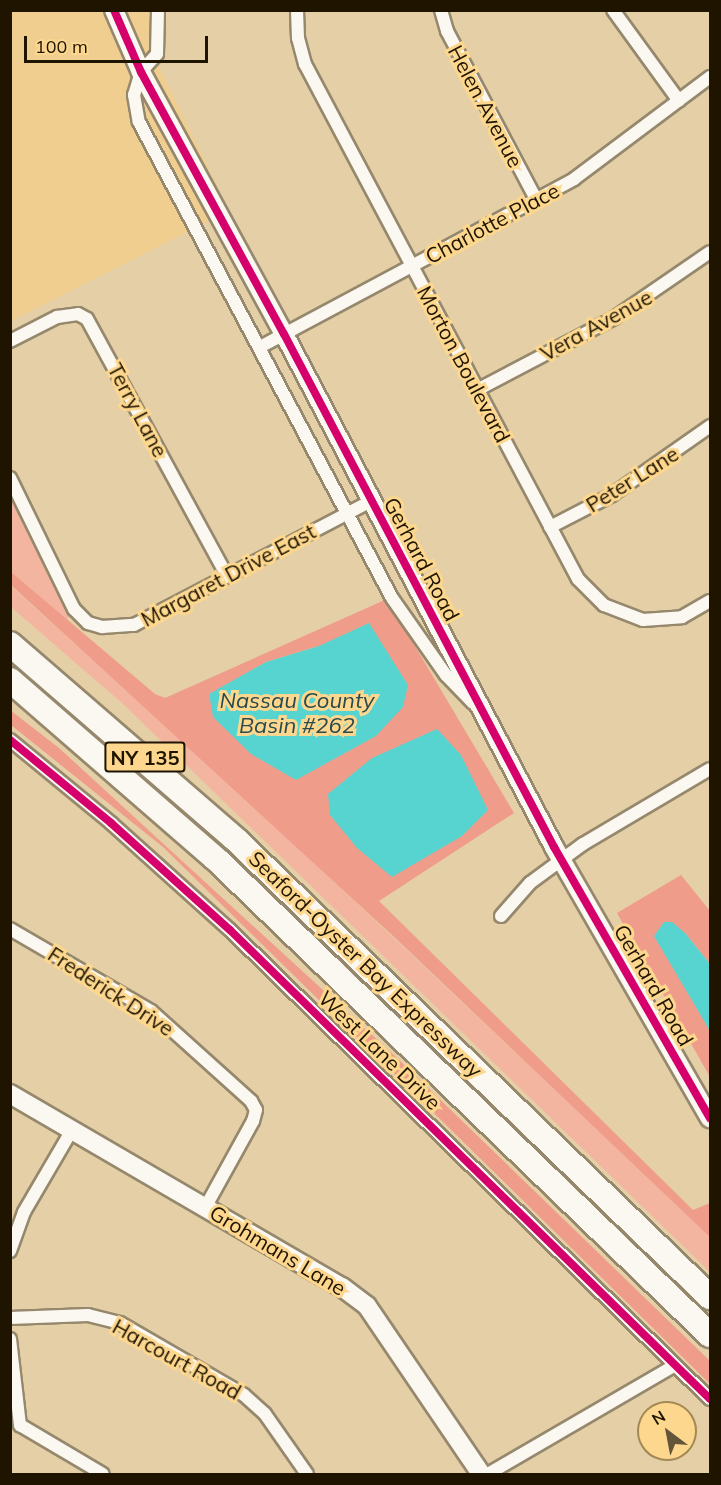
<!DOCTYPE html>
<style>
body{margin:0}
#map{position:relative;width:721px;height:1485px;overflow:hidden;background:#e4cfa7;font-family:Mulish,sans-serif}
div>[style]{position:absolute}
[style*='--x']{left:calc(var(--x)*1px);top:calc(var(--y)*1px);width:calc(var(--w)*1px);rotate:calc(var(--a)*1deg)}
.built>*{inset:0;background:#efce90}
.green>*{inset:0;background:#f3b4a0}
.forest>*{inset:0;background:#f09c8a}
.water>*{inset:0;background:#58d4d0}
.roads{filter:drop-shadow(2px 0 #96886c) drop-shadow(-2px 0 #96886c) drop-shadow(0 2px #96886c) drop-shadow(0 -2px #96886c)}
.street>*{height:12px;margin:-6px;padding:0 6px;transform-origin:6px;border-radius:6px;background:#fbf8f2}
.secondary>*{height:18px;margin:-9px;padding:0 9px;transform-origin:9px;border-radius:9px;background:#fbf8f2}
.highway>*{height:24px;margin:-12px;padding:0 12px;transform-origin:12px;border-radius:12px;background:#fbf8f2}
.cycleway>*{height:8px;margin:-4px;padding:0 4px;transform-origin:4px;border-radius:4px;background:#d6006c}
span{translate:-50% -50%;white-space:nowrap;text-align:center;line-height:1.15;-webkit-text-stroke:6px #fdd78e;paint-order:stroke}
.shield-label span{padding:2px 4px;background:#fdd78e;border:2px solid;border-radius:4px;-webkit-text-stroke-width:0}
.shield-label{font-size:20px;color:#1e1400;font-weight:700}
.street-label{font-size:21px;color:#1e1400}
.water-label{font-size:22px;color:#294b4d;font-style:italic}
.frame{position:absolute;inset:0;border:12px solid #1e1400;pointer-events:none}
.north{position:absolute;left:637px;top:1401px;width:60px;height:60px;box-sizing:border-box;background:#fdd78e;border:2px solid #a48955;border-radius:50%;rotate:328deg;font-size:16px;font-weight:700;line-height:24px;text-align:center;color:#1e1400}
.north::after{content:'';display:block;margin:auto;width:21px;height:27px;background:#63553a;clip-path:polygon(50% 0,100% 100%,50% 72%,0 100%)}
.scale{position:absolute;left:24px;top:36px;width:184px;height:27px;box-sizing:border-box;border:3px solid #1e1400;border-top:0;padding-left:8px;font-size:18px;line-height:21px;white-space:nowrap;color:#1e1400;-webkit-text-stroke:4px #fdd78e;paint-order:stroke}
</style>
<div id="map">
<div class="built">
<i style="clip-path:polygon(11px 11px,151px 11px,148px 44px,229px 211px,11px 321px)"></i>
</div>
<div class="green">
<i style="clip-path:polygon(11px 478px,74px 609px,67px 620px,11px 572px)"></i>
<i style="clip-path:polygon(10px 585px,263px 815px,705px 1231px,710px 1237px,710px 1272px,122px 703px,11px 607px)"></i>
</div>
<div class="forest">
<i style="clip-path:polygon(evenodd,11px 572px,155px 694px,165px 698px,387px 599px,514px 813px,379px 901px,693px 1210px,710px 1203px,710px 1237px,393px 936px,11px 585px,11px 572px,319px 646px,209px 695px,266px 662px,319px 646px)"></i>
<i style="clip-path:polygon(10px 710px,59px 748px,396px 1057px,710px 1361px,710px 1384px,163px 847px,11px 725px)"></i>
<i style="clip-path:polygon(681px 875px,710px 911px,710px 964px,685px 933px,691px 996px,710px 1031px,710px 1077px,617px 913px)"></i>
</div>
<div class="water">
<i style="clip-path:polygon(369px 623px,408px 685px,403px 707px,376px 736px,296px 780px,251px 754px,213px 717px,209px 694px,266px 662px,319px 646px)"></i>
<i style="clip-path:polygon(437px 729px,461px 755px,488px 810px,462px 836px,392px 877px,357px 848px,330px 815px,328px 794px,372px 758px)"></i>
<i style="clip-path:polygon(664px 922px,672px 922px,685px 933px,710px 964px,710px 1031px,654px 936px)"></i>
</div>
<div class="roads">
<div class="street">
<i style="--x:158;--y:10;--w:44;--a:91.3"></i>
<i style="--x:157;--y:54;--w:24;--a:132"></i>
<i style="--x:141;--y:72;--w:24;--a:107"></i>
<i style="--x:134;--y:95;--w:27;--a:80"></i>
<i style="--x:139;--y:122;--w:539;--a:62.01"></i>
<i style="--x:392;--y:598;--w:94;--a:55"></i>
<i style="--x:446;--y:675;--w:39;--a:46"></i>
<i style="--x:297;--y:10;--w:28;--a:88"></i>
<i style="--x:298;--y:38;--w:27;--a:75"></i>
<i style="--x:305;--y:64;--w:583;--a:62.07"></i>
<i style="--x:578;--y:579;--w:37;--a:45"></i>
<i style="--x:604;--y:605;--w:42;--a:21"></i>
<i style="--x:643;--y:620;--w:39;--a:-4"></i>
<i style="--x:682;--y:617;--w:32;--a:-30"></i>
<i style="--x:441;--y:10;--w:22;--a:74"></i>
<i style="--x:447;--y:31;--w:190;--a:62.1"></i>
<i style="--x:613;--y:10;--w:112;--a:54"></i>
<i style="--x:10;--y:341;--w:53;--a:-27.1"></i>
<i style="--x:57;--y:317;--w:21;--a:-8"></i>
<i style="--x:78;--y:314;--w:10;--a:29"></i>
<i style="--x:87;--y:319;--w:293;--a:61.4"></i>
<i style="--x:260;--y:347;--w:356;--a:-28.1"></i>
<i style="--x:574;--y:179;--w:170;--a:-36.9"></i>
<i style="--x:477;--y:390;--w:155;--a:-27.7"></i>
<i style="--x:614;--y:318;--w:116;--a:-34.5"></i>
<i style="--x:10;--y:478;--w:146;--a:64"></i>
<i style="--x:74;--y:609;--w:20;--a:45"></i>
<i style="--x:88;--y:623;--w:15;--a:16"></i>
<i style="--x:102;--y:627;--w:32;--a:-4"></i>
<i style="--x:134;--y:625;--w:267;--a:-27.6"></i>
<i style="--x:550;--y:527;--w:70;--a:-27.3"></i>
<i style="--x:612;--y:495;--w:120;--a:-35.1"></i>
<i style="--x:10;--y:740;--w:131;--a:39.4"></i>
<i style="--x:111;--y:823;--w:160;--a:42"></i>
<i style="--x:230;--y:930;--w:671;--a:44.34"></i>
<i style="--x:501;--y:916;--w:44;--a:-48.7"></i>
<i style="--x:530;--y:883;--w:66;--a:-36.3"></i>
<i style="--x:583;--y:844;--w:147;--a:-30.6"></i>
<i style="--x:10;--y:929;--w:163;--a:30.2"></i>
<i style="--x:151;--y:1011;--w:135;--a:42"></i>
<i style="--x:251;--y:1101;--w:10;--a:61"></i>
<i style="--x:256;--y:1110;--w:11;--a:105"></i>
<i style="--x:253;--y:1121;--w:97;--a:118.9"></i>
<i style="--x:10;--y:1251;--w:41;--a:-70.3"></i>
<i style="--x:24;--y:1212;--w:95;--a:-59.7"></i>
<i style="--x:10;--y:1318;--w:78;--a:-2.2"></i>
<i style="--x:88;--y:1315;--w:33;--a:14"></i>
<i style="--x:120;--y:1323;--w:143;--a:30.1"></i>
<i style="--x:244;--y:1395;--w:28;--a:42"></i>
<i style="--x:265;--y:1414;--w:73;--a:55"></i>
<i style="--x:10;--y:1339;--w:87;--a:83.4"></i>
<i style="--x:20;--y:1425;--w:96;--a:30.6"></i>
<i style="--x:488;--y:1474;--w:216;--a:-30.2"></i>
</div>
<div class="secondary">
<i style="--x:114;--y:10;--w:68;--a:66.5"></i>
<i style="--x:141;--y:72;--w:298;--a:61.4"></i>
<i style="--x:284;--y:334;--w:580;--a:62.24"></i>
<i style="--x:554;--y:847;--w:313;--a:60.1"></i>
<i style="--x:10;--y:1094;--w:384;--a:30.2"></i>
<i style="--x:342;--y:1287;--w:31;--a:37"></i>
<i style="--x:367;--y:1306;--w:203;--a:55.8"></i>
</div>
<div class="highway">
<i style="--x:10;--y:644;--w:298;--a:40.9"></i>
<i style="--x:235;--y:839;--w:660;--a:43.96"></i>
<i style="--x:10;--y:680;--w:273;--a:41"></i>
<i style="--x:216;--y:859;--w:686;--a:43.94"></i>
</div>
</div>
<div class="cycleway">
<i style="--x:114;--y:10;--w:68;--a:66.5"></i>
<i style="--x:141;--y:72;--w:298;--a:61.4"></i>
<i style="--x:284;--y:334;--w:580;--a:62.24"></i>
<i style="--x:554;--y:847;--w:313;--a:60.1"></i>
<i style="--x:10;--y:740;--w:131;--a:39.4"></i>
<i style="--x:111;--y:823;--w:160;--a:42"></i>
<i style="--x:230;--y:930;--w:671;--a:44.34"></i>
</div>
<div class="shield-label">
<span style="left:145px;top:757px">NY 135</span>
</div>
<div class="street-label">
<span style="left:486px;top:106px;rotate:62deg">Helen Avenue</span>
<span style="left:492px;top:223px;rotate:-28deg">Charlotte Place</span>
<span style="left:596px;top:325px;rotate:-29deg">Vera Avenue</span>
<span style="left:464px;top:364px;rotate:62deg">Morton Boulevard</span>
<span style="left:138px;top:410px;rotate:62deg">Terry Lane</span>
<span style="left:632px;top:479px;rotate:-32deg">Peter Lane</span>
<span style="left:422px;top:559px;rotate:62deg">Gerhard Road</span>
<span style="left:228px;top:575px;rotate:-28deg">Margaret Drive East</span>
<span style="left:366px;top:964px;rotate:44deg">Seaford-Oyster Bay Expressway</span>
<span style="left:654px;top:985px;rotate:60deg">Gerhard Road</span>
<span style="left:111px;top:991px;rotate:33deg">Frederick Drive</span>
<span style="left:380px;top:1050px;rotate:44deg">West Lane Drive</span>
<span style="left:278px;top:1250px;rotate:31deg">Grohmans Lane</span>
<span style="left:177px;top:1359px;rotate:29deg">Harcourt Road</span>
</div>
<div class="water-label">
<span style="left:297px;top:713px">Nassau County<br>Basin #262</span>
</div>
<div class="frame"></div>
<div class="north">N</div>
<div class="scale">100 m</div>
</div>
